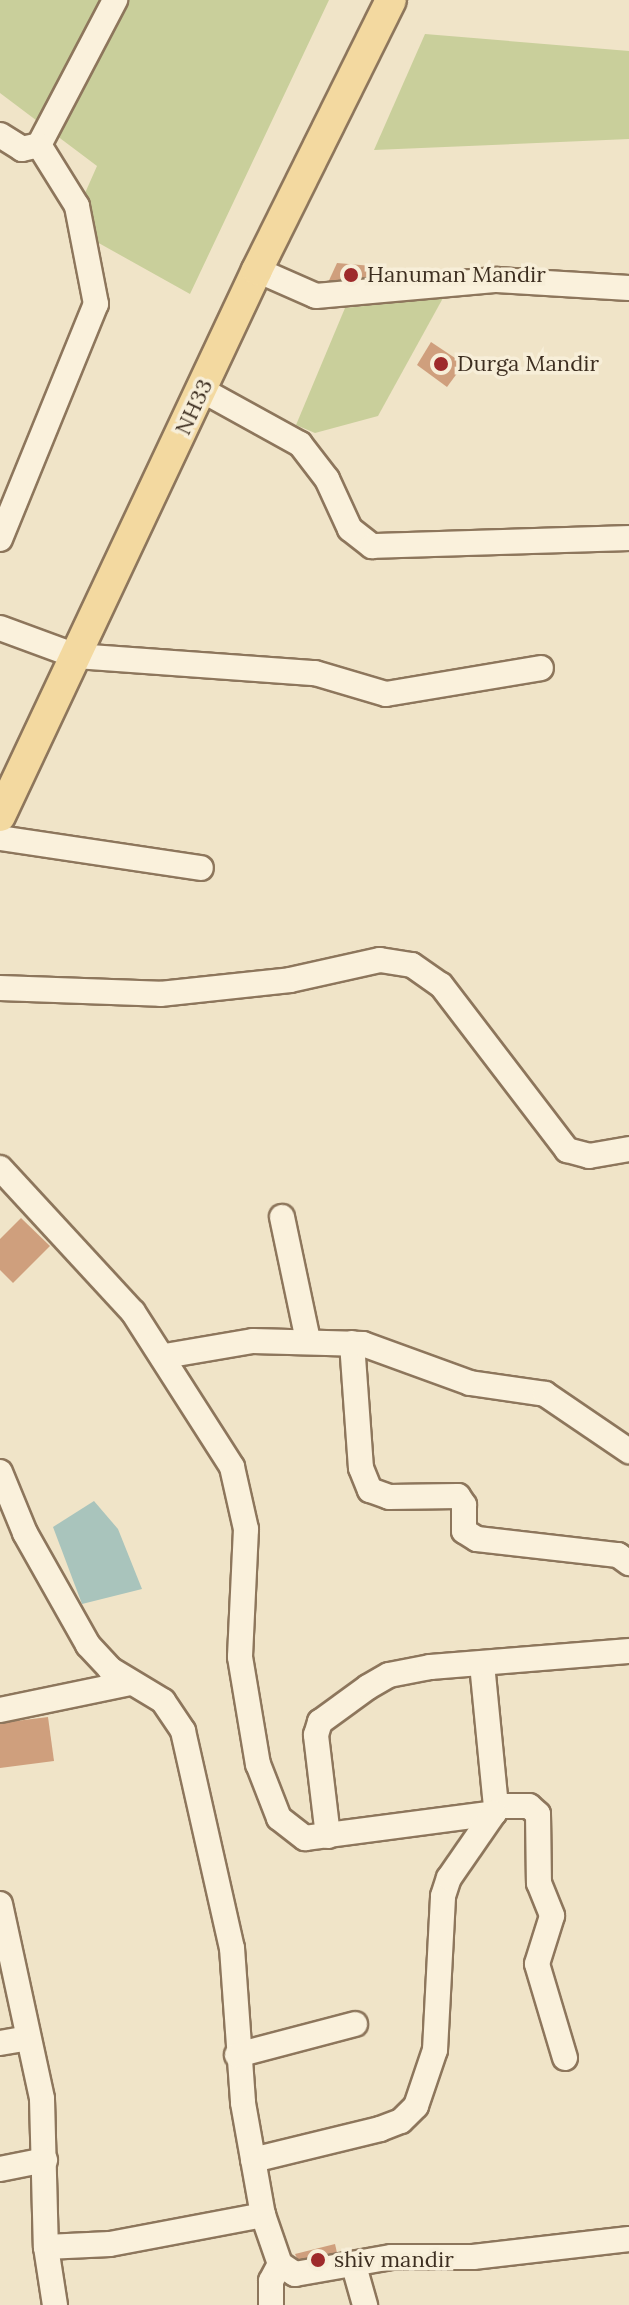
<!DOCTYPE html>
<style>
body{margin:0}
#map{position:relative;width:629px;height:2305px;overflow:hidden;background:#f0e4c8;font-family:Lora,serif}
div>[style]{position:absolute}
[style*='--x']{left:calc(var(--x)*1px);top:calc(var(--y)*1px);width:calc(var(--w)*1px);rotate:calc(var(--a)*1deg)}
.green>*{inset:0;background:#c9cf9b}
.water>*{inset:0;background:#a9c4bc}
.building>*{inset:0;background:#cf9f7d}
.roads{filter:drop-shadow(2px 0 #8d765c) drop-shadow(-2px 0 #8d765c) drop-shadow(0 2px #8d765c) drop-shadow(0 -2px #8d765c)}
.minor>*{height:24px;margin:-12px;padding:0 12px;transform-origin:12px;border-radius:12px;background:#faf1dc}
.major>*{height:30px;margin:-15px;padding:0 15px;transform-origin:15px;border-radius:15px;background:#f3d9a0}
.dots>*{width:22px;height:22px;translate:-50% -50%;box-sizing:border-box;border:4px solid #f7eed8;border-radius:50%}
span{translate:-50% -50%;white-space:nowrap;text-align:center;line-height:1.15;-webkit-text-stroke:7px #f7eed8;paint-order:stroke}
.poi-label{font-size:22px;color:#3d2e20}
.left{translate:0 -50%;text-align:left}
.street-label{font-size:22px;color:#3d2e20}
</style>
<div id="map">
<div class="green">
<i style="clip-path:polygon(0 0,329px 0,190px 294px,70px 227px,97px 166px,0 93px)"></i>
<i style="clip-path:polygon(425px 34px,629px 51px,629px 139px,374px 150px)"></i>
<i style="clip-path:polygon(443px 298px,378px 416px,315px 433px,296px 425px,345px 308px)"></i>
</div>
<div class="water">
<i style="clip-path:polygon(94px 1501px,118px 1529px,142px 1589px,82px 1604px,53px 1527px)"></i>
</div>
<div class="building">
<i style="clip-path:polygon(337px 263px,372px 266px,369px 284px,326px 287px)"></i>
<i style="clip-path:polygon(431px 342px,464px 364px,447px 387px,417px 365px)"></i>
<i style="clip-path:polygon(21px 1218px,50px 1246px,13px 1283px,0 1270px,0 1239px)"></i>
<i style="clip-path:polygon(48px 1717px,54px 1761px,0 1768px,0 1723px)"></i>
<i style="clip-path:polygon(335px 2244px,340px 2266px,303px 2271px,295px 2254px)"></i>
</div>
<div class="roads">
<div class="minor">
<i style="--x:0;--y:135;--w:26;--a:32"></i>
<i style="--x:22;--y:149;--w:17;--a:-13"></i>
<i style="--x:39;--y:145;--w:164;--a:-62.3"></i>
<i style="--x:257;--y:270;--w:64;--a:23.8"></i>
<i style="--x:316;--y:296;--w:182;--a:-5.1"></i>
<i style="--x:497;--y:280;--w:132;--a:3.5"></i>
<i style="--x:202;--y:390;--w:112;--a:28.9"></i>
<i style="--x:300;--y:444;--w:44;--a:52.4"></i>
<i style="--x:327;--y:479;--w:55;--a:65.3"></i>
<i style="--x:350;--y:529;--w:28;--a:38"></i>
<i style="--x:372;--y:546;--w:257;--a:-1.8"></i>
<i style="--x:0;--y:539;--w:254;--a:-67.8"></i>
<i style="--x:96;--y:304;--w:100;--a:-101"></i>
<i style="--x:77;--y:206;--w:72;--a:-121.9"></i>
<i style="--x:0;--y:628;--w:81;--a:20.2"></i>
<i style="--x:76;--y:656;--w:240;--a:4.1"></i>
<i style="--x:315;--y:673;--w:74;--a:16.5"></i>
<i style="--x:386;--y:694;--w:157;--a:-9.5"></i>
<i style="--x:0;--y:838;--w:203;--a:8.5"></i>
<i style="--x:0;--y:988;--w:160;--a:2.1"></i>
<i style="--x:160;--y:994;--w:131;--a:-6.1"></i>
<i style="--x:290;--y:980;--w:92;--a:-12.5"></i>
<i style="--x:380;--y:960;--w:32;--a:9"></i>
<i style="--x:412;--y:965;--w:35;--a:35"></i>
<i style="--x:441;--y:985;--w:208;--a:52.6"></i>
<i style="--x:567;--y:1150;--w:23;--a:15"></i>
<i style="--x:589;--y:1156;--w:41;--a:-9.9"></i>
<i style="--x:0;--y:1168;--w:196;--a:47.3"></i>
<i style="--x:133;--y:1312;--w:184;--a:57.4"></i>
<i style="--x:232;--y:1467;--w:64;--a:77.3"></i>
<i style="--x:246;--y:1529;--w:128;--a:92.7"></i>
<i style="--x:240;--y:1657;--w:109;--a:80.5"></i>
<i style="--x:258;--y:1764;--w:58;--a:68.7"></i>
<i style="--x:279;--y:1818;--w:33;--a:38"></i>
<i style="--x:305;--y:1838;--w:191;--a:-7.5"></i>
<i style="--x:494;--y:1813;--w:7;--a:-74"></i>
<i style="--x:282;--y:1217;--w:126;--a:78.1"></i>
<i style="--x:352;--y:1343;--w:125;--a:85.9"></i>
<i style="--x:361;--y:1468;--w:24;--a:68"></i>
<i style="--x:370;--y:1490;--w:20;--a:20"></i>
<i style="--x:389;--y:1497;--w:69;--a:-0.8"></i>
<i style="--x:458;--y:1496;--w:11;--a:56"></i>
<i style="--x:464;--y:1505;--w:26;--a:90"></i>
<i style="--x:464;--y:1531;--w:15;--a:32"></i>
<i style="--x:477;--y:1539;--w:142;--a:6.5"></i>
<i style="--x:618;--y:1555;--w:14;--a:36"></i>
<i style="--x:165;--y:1356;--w:89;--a:-9.7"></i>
<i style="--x:253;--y:1341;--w:110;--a:1.6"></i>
<i style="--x:363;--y:1344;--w:114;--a:20"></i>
<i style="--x:470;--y:1383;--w:76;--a:8.3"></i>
<i style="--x:545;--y:1394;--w:102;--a:34.2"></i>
<i style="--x:0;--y:1472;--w:66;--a:67.7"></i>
<i style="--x:25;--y:1533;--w:129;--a:60.6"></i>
<i style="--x:88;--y:1645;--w:33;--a:47"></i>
<i style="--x:110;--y:1669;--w:62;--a:31.1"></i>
<i style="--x:163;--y:1701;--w:36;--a:56"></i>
<i style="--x:183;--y:1731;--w:222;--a:77.3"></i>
<i style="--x:232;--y:1948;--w:155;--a:85.9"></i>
<i style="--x:243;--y:2103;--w:114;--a:79.9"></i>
<i style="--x:263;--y:2215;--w:52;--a:70.9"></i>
<i style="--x:280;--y:2264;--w:18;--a:34"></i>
<i style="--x:295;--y:2274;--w:97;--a:-10"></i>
<i style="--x:391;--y:2257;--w:82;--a:0"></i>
<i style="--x:473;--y:2257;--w:157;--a:-6.6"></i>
<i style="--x:482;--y:1664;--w:143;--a:84.4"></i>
<i style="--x:496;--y:1806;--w:33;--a:0"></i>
<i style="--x:529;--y:1806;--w:12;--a:42"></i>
<i style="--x:538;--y:1814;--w:69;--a:89.2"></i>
<i style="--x:539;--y:1883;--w:35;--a:68"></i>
<i style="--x:552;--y:1916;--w:50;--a:107.4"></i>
<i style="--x:537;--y:1964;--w:98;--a:73.4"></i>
<i style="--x:0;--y:1710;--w:133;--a:-11.7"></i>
<i style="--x:328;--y:1836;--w:102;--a:-96.8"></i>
<i style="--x:316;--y:1735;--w:14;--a:-73"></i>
<i style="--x:320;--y:1722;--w:59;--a:-36.1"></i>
<i style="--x:368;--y:1687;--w:24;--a:-30"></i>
<i style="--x:389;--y:1675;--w:42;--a:-11"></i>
<i style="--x:430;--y:1667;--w:200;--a:-4.6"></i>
<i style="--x:0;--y:1904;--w:199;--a:77.8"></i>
<i style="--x:42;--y:2099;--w:148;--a:88.5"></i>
<i style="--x:46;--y:2247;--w:59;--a:81.2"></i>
<i style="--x:0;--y:2043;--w:27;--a:-10"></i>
<i style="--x:237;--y:2055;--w:122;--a:-14.7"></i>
<i style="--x:253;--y:2160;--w:131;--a:-13.7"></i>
<i style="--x:380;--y:2129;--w:22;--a:-21"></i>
<i style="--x:401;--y:2121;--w:21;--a:-45"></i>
<i style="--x:416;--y:2106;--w:59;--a:-71.3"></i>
<i style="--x:435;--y:2050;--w:154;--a:-87"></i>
<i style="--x:443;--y:1896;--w:19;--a:-72"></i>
<i style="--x:449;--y:1878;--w:79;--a:-55.3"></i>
<i style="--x:0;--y:2169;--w:46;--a:-11.3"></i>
<i style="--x:46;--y:2247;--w:64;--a:-2.7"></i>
<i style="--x:110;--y:2244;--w:156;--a:-10.7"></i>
<i style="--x:354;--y:2266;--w:41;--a:74.2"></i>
<i style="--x:271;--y:2305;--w:24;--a:-90"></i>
<i style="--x:271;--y:2281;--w:19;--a:-62"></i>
</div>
<div class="major">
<i style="--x:0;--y:816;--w:603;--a:-64.79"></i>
<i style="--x:257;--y:270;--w:301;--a:-63.6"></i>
</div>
</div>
<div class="dots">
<i style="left:351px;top:275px;background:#9e2a2b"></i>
<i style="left:441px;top:364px;background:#9e2a2b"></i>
<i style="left:318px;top:2260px;background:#9e2a2b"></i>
</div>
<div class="poi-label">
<span class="left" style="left:367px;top:275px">Hanuman Mandir</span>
<span class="left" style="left:457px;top:364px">Durga Mandir</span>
<span class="left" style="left:334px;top:2260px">shiv mandir</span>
</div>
<div class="street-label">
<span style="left:194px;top:407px;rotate:-65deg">NH33</span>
</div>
</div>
